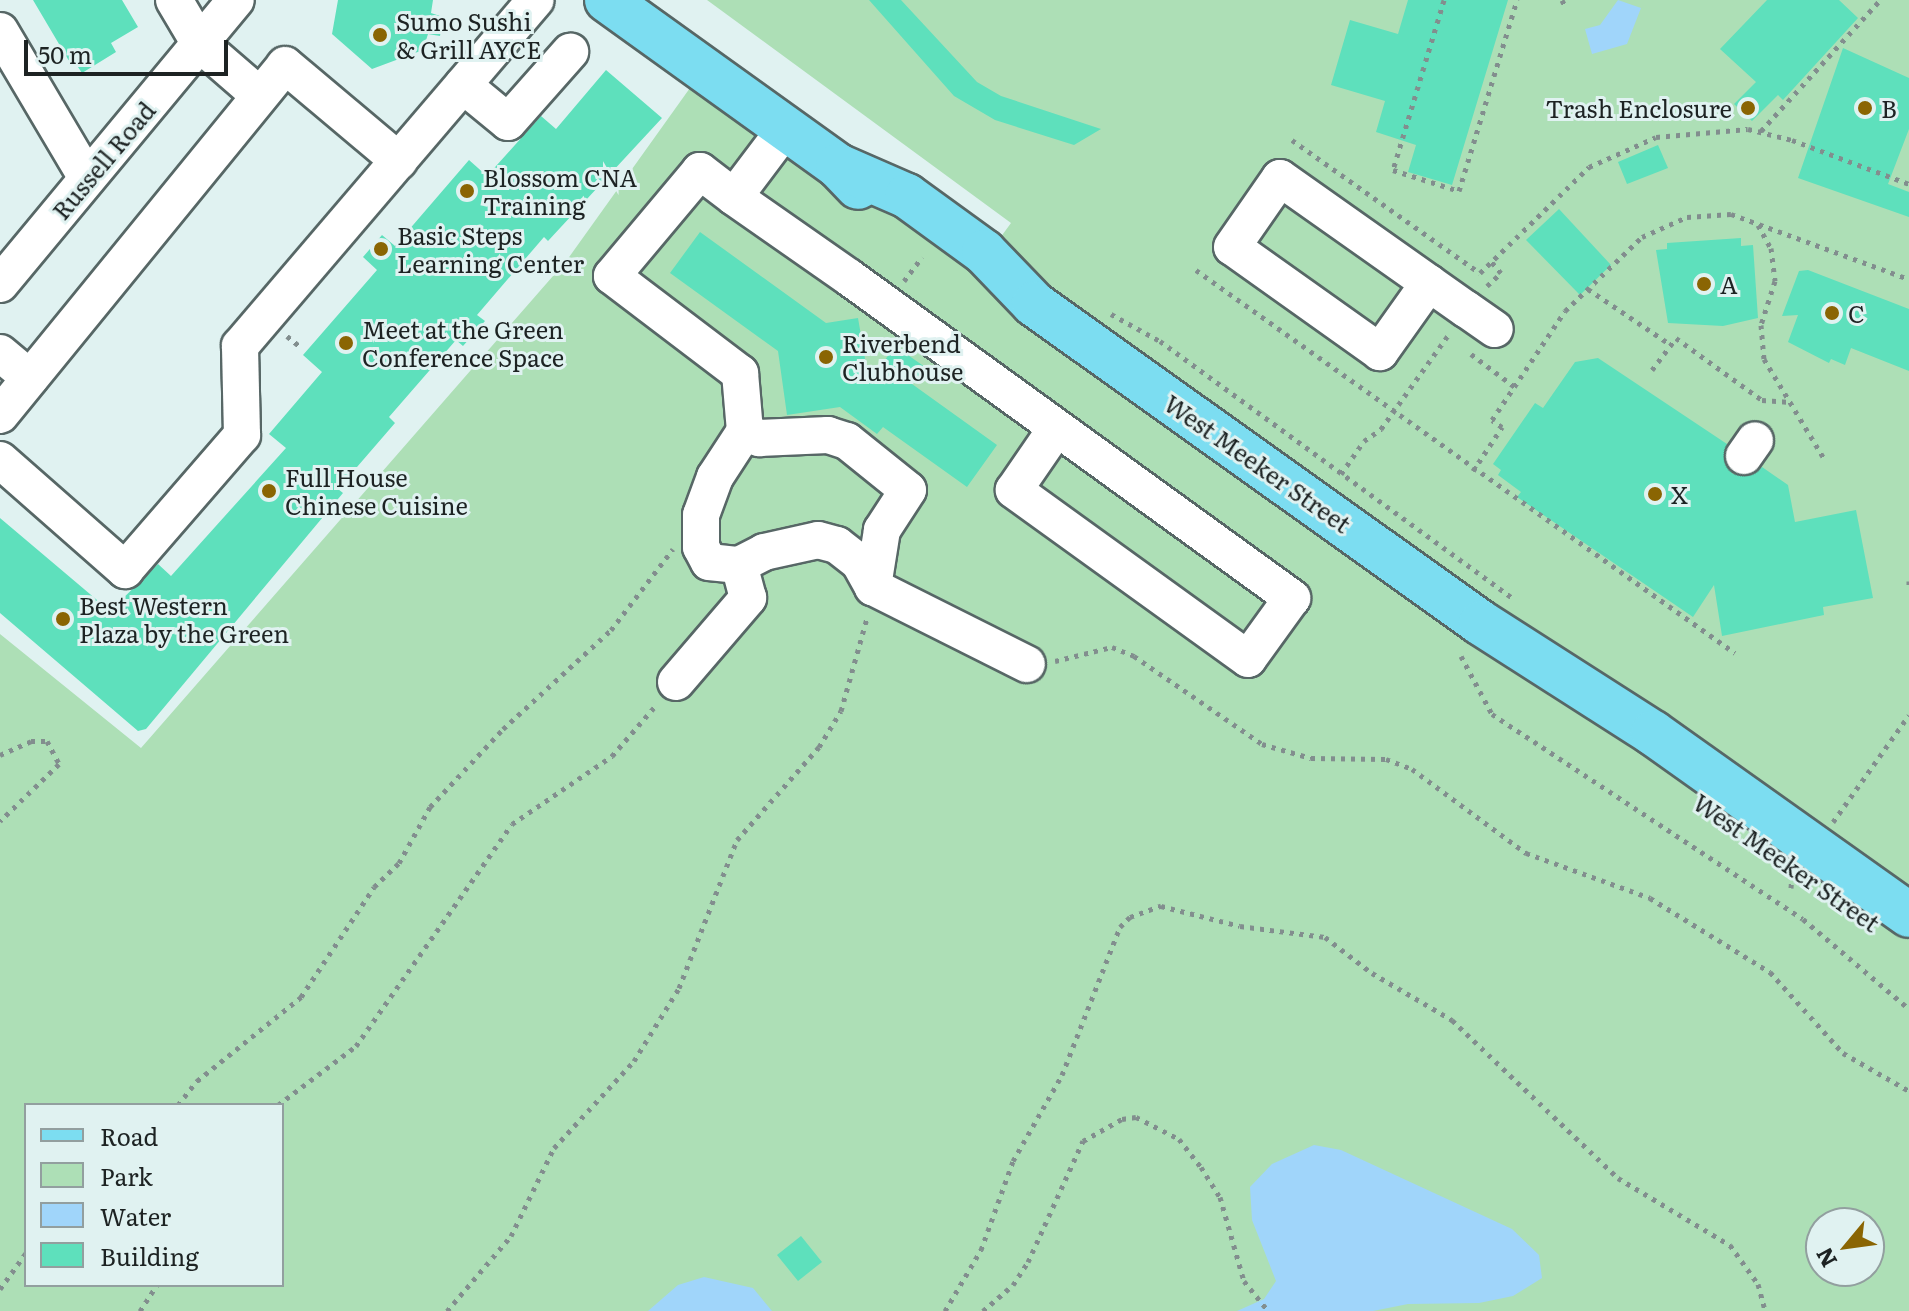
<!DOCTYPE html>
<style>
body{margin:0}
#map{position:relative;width:1909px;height:1311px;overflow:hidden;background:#e0f2f1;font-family:Literata,serif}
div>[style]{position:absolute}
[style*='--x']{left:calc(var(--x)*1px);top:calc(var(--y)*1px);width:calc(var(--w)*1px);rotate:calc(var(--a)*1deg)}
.green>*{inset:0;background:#addfb6}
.water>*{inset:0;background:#a0d5fa}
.building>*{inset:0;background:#5ee0bc}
.path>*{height:5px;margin-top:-2.5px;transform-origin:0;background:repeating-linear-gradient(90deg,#828e8e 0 4px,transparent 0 10px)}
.roads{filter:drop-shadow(2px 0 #576766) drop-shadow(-2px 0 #576766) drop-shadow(0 2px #576766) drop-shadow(0 -2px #576766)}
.minor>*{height:36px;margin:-18px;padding:0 18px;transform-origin:18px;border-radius:18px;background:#fff}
.major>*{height:44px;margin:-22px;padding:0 22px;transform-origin:22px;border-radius:22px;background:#7cddf1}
.dots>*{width:22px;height:22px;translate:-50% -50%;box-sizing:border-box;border:4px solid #e0f2f1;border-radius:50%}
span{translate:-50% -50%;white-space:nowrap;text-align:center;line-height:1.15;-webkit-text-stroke:6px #e0f2f1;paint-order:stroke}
.poi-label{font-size:24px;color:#1d2323}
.left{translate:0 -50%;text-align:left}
.right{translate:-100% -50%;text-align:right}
.street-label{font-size:24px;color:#1d2323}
.legend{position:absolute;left:24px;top:1103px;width:260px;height:184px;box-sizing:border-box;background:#e0f2f1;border:2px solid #929f9f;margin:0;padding:10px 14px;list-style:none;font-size:24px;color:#1d2323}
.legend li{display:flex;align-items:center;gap:16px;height:40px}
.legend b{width:40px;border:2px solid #929f9f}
.north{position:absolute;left:1805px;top:1207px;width:80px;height:80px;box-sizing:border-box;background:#e0f2f1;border:2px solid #929f9f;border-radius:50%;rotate:241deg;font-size:22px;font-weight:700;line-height:32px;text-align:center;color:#1d2323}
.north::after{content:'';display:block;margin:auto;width:28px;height:36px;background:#8a6503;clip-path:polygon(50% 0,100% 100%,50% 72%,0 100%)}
.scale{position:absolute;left:24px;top:40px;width:204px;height:36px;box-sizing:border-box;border:4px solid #1d2323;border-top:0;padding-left:10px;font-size:24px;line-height:28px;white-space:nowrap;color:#1d2323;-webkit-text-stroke:6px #e0f2f1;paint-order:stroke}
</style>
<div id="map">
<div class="green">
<i style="clip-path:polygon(evenodd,707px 0,1909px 0,1909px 1311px,0 1311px,0 634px,141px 748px,567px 260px,715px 53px,992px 249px,1011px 223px,707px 0,26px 1105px,282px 1105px,282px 1285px,26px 1285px,26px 1105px,707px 0,1821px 1223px,1869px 1223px,1869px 1271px,1821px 1271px,1821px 1223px)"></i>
</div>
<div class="water">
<i style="clip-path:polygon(1618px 0,1641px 8px,1627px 44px,1592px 54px,1585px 29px,1600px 25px)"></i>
<i style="clip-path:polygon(1314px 1145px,1341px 1150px,1512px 1229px,1539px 1255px,1542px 1278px,1513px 1296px,1479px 1303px,1408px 1304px,1373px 1311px,1237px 1311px,1264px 1299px,1276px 1281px,1252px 1220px,1250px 1187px,1272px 1164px)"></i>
<i style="clip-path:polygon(704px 1277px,753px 1288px,772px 1311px,648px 1311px,678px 1285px)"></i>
</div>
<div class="building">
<i style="clip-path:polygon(33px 0,122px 0,138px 27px,111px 43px,116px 52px,82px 73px,76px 64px,72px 66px)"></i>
<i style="clip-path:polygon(338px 0,433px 0,431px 13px,443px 17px,440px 36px,428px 34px,423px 50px,372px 69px,332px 34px)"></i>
<i style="clip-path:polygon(869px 0,901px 0,977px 82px,1001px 96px,1101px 129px,1074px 145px,995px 120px,954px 96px)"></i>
<i style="clip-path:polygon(1408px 0,1508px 0,1452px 185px,1408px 172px,1416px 145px,1376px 132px,1385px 101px,1331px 85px,1350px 20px,1398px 34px)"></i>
<i style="clip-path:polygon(1767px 0,1839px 0,1858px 18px,1783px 100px,1778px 95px,1752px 121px,1734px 104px,1756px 82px,1720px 49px)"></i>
<i style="clip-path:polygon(1843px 48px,1909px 78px,1909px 129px,1888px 184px,1909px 192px,1909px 217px,1798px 178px)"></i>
<i style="clip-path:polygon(606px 70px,662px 118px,548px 241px,544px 237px,477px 315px,485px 321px,463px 346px,456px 340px,389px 417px,395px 423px,338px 489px,343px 493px,146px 729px,138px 731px,0 613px,0 518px,110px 611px,158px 564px,171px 576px,286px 448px,269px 434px,322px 372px,303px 355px,377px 270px,363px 257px,382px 235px,395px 246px,469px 160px,487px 176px,541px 116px,556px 129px)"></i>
<i style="clip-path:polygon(1658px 145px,1668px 168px,1627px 184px,1618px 162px)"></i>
<i style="clip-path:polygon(1559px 209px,1611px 265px,1580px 295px,1526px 240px)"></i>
<i style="clip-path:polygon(700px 232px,826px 323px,858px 318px,869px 382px,895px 346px,925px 367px,912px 384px,997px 445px,967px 487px,883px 427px,877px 434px,840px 407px,787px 415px,778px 351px,670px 273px)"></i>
<i style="clip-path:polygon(1741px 238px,1741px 246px,1753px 245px,1758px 318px,1723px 326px,1668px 323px,1656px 250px,1667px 249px,1667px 243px)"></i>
<i style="clip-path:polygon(1808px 270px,1909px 309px,1909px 371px,1851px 348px,1845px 365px,1831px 359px,1829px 363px,1788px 342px,1798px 315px,1782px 316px,1799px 271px)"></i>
<i style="clip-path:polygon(1598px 358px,1727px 444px,1725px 464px,1733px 474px,1752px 475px,1762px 467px,1788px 485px,1795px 522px,1856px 510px,1873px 598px,1823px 607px,1824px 615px,1722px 636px,1714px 585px,1693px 617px,1517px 497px,1521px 492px,1498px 475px,1501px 470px,1493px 464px,1535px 403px,1543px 408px,1575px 362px)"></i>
<i style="clip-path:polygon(801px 1236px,822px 1262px,798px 1281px,777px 1255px)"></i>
</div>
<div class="path">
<i style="--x:1444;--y:0;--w:177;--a:106.7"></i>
<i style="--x:1393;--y:170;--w:69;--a:17.7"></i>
<i style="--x:1459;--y:191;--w:200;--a:-73.1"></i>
<i style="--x:1562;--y:0;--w:9;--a:63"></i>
<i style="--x:1761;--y:131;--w:177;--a:-47.7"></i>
<i style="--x:1292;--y:140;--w:230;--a:35.3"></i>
<i style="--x:1480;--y:273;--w:152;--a:-44.2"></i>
<i style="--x:1589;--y:167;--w:73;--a:-24.1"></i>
<i style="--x:1656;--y:137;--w:92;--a:-5"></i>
<i style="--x:1748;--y:129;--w:45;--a:14"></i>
<i style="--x:1792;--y:140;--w:125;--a:20.6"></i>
<i style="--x:1758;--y:225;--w:26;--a:61"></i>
<i style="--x:1771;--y:248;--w:33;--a:83"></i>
<i style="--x:1775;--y:281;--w:46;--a:107.7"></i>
<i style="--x:1761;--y:325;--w:34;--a:85"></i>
<i style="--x:1764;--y:359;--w:118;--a:58.9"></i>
<i style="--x:1196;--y:270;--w:661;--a:35.4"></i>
<i style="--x:904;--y:281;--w:30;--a:-53"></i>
<i style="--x:1487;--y:286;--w:19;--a:-43"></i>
<i style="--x:1501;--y:273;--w:16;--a:-130"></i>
<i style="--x:1588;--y:289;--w:100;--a:34"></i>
<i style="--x:1111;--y:314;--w:56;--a:28.9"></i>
<i style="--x:1160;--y:341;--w:438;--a:36.1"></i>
<i style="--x:287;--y:336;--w:19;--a:39"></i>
<i style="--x:1471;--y:354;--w:55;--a:36.9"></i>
<i style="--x:1652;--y:370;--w:40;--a:-53"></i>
<i style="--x:1676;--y:338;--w:106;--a:35.8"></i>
<i style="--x:1762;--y:400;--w:27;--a:4"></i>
<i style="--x:1473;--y:471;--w:53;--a:-56.6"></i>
<i style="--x:1502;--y:427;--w:12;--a:-145"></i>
<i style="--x:1492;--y:420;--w:131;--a:-56.2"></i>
<i style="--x:1565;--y:311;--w:107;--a:-43.9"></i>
<i style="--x:1642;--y:237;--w:49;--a:-24"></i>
<i style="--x:1687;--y:217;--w:44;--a:-3.9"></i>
<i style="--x:1731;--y:214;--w:189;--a:20.1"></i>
<i style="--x:1341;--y:474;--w:40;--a:-55.1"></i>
<i style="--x:1364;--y:441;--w:21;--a:-35"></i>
<i style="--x:1381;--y:429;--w:117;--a:-54.4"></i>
<i style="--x:1909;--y:581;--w:6;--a:90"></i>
<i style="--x:1461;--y:656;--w:66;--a:61.9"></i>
<i style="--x:1492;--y:714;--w:372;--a:33.4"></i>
<i style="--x:1803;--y:919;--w:139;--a:40.3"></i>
<i style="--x:1055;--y:661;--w:59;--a:-13.8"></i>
<i style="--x:1112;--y:647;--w:24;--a:22"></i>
<i style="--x:1134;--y:656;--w:155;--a:34.5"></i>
<i style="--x:1262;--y:744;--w:51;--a:15.9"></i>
<i style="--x:1311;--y:758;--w:75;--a:0.8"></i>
<i style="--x:1386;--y:759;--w:28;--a:21"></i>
<i style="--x:1412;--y:769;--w:142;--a:36.4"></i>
<i style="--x:1526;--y:853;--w:132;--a:19.9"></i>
<i style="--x:1650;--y:898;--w:141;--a:31.7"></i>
<i style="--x:1770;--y:972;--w:109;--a:48"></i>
<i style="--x:1843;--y:1053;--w:76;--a:29.9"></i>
<i style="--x:0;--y:755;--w:34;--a:-24"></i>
<i style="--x:31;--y:741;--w:16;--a:0"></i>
<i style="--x:47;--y:741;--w:26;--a:62"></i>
<i style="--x:59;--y:764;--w:82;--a:136"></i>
<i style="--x:1833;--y:822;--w:131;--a:-54.6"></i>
<i style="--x:1791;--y:888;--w:13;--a:-86"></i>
<i style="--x:178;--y:1105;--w:31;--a:-52"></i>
<i style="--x:197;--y:1081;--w:134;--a:-38.9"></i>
<i style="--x:301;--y:997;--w:132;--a:-56.4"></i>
<i style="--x:374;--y:887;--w:35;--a:-44"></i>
<i style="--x:399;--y:863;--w:64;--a:-61"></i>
<i style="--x:430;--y:807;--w:107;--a:-46.9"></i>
<i style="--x:503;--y:729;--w:147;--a:-42.5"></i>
<i style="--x:611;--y:630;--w:102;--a:-52.6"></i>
<i style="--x:278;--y:1105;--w:98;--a:-37.1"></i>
<i style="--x:356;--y:1046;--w:271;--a:-54.9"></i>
<i style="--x:512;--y:824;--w:121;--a:-34.2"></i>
<i style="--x:612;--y:756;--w:69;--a:-49.1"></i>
<i style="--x:0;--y:1289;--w:44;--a:-54.2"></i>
<i style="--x:140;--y:1311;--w:31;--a:-57"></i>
<i style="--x:447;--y:1311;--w:99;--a:-49.5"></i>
<i style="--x:511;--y:1236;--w:98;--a:-64"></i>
<i style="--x:554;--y:1148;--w:118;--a:-47.4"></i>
<i style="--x:634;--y:1061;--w:86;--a:-58.3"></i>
<i style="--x:679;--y:988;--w:159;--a:-68.6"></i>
<i style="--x:737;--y:840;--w:124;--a:-48.6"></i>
<i style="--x:819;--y:747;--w:42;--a:-58.6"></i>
<i style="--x:841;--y:711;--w:97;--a:-74.4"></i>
<i style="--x:945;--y:1311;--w:71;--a:-59.5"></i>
<i style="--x:981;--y:1250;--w:95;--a:-70.2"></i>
<i style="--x:1013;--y:1161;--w:99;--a:-60.3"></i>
<i style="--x:1062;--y:1075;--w:159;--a:-68.6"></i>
<i style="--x:1120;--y:927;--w:14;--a:-45"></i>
<i style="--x:1130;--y:917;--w:33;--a:-20"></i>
<i style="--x:1161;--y:906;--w:81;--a:14.2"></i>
<i style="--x:1240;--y:926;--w:86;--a:7.4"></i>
<i style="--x:1325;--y:937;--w:59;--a:37.5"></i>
<i style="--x:1372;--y:973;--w:93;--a:30.4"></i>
<i style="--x:1452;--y:1020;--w:229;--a:43.6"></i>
<i style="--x:1618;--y:1178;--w:131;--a:30.9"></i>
<i style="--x:1730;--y:1245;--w:48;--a:54.3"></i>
<i style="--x:1758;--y:1284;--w:28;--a:75"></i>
<i style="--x:983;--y:1311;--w:40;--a:-41"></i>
<i style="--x:1013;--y:1285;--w:27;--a:-57"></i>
<i style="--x:1028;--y:1262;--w:133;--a:-65.6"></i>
<i style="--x:1083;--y:1141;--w:45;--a:-29.4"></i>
<i style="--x:1122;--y:1119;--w:14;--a:-8"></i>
<i style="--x:1136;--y:1117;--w:48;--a:27.1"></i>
<i style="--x:1179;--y:1139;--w:36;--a:52"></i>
<i style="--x:1201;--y:1167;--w:36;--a:58"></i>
<i style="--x:1220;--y:1197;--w:87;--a:74.1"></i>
<i style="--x:1244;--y:1281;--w:38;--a:51"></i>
</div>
<div class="roads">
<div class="minor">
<i style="--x:174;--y:0;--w:51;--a:59.4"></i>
<i style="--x:200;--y:44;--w:79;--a:40.9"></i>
<i style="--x:0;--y:31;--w:171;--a:59.4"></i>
<i style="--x:463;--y:85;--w:58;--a:39.4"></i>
<i style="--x:508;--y:122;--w:94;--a:-48.5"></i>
<i style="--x:786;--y:128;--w:86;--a:127"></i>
<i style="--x:734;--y:197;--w:141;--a:34.9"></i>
<i style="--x:850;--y:278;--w:546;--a:35.9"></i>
<i style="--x:1292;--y:598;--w:75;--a:125.8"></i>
<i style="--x:1248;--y:659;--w:289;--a:-144.2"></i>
<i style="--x:1014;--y:490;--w:74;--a:-55.5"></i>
<i style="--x:734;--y:197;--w:43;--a:-142.6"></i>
<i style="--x:700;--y:171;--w:137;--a:130"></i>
<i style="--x:612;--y:276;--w:161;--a:37.2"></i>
<i style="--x:740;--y:373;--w:58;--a:85.1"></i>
<i style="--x:745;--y:431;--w:16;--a:27"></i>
<i style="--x:759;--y:438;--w:69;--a:-2.5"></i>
<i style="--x:828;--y:435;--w:20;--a:18"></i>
<i style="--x:847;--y:441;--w:78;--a:38.8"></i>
<i style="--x:908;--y:490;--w:48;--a:123"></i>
<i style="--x:882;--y:530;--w:58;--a:99"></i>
<i style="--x:1429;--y:283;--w:85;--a:125.4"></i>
<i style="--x:1380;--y:352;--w:181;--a:-144.6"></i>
<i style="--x:1232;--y:247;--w:84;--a:-55.2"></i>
<i style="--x:1280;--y:178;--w:228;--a:35.2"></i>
<i style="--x:1466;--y:309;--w:35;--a:35"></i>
<i style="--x:0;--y:284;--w:369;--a:-50.3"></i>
<i style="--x:0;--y:353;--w:39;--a:40"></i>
<i style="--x:0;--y:415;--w:451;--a:-50.8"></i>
<i style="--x:285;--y:65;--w:149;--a:40.1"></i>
<i style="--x:745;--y:431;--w:55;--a:123.1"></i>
<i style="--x:715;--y:477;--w:40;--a:110.2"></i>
<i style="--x:701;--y:515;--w:32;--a:90"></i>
<i style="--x:701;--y:547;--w:17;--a:62"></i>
<i style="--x:709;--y:562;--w:30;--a:6"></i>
<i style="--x:739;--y:565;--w:28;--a:-27"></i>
<i style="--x:764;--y:552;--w:55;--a:-12.5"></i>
<i style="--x:818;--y:540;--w:20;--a:15"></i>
<i style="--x:837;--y:545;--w:28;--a:38"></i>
<i style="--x:859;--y:562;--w:29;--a:61"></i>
<i style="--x:873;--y:587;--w:172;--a:26.6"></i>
<i style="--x:1744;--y:456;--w:19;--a:-55"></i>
<i style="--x:0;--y:460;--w:167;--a:41.3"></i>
<i style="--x:125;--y:570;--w:179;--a:-49.1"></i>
<i style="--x:242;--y:435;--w:89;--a:-91.3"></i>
<i style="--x:240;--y:346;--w:455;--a:-49.5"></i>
<i style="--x:676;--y:682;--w:111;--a:-49.4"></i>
<i style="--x:748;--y:598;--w:34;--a:-105"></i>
</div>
<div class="major">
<i style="--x:607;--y:0;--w:284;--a:35.7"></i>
<i style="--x:838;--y:166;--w:29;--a:46"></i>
<i style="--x:838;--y:166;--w:75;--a:23.5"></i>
<i style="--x:907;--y:196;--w:95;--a:36"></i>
<i style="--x:984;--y:252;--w:72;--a:46.1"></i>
<i style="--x:1034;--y:304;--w:549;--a:35.51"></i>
<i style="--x:1481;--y:623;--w:204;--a:32.6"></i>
<i style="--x:1653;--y:733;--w:314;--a:35.4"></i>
</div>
</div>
<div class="dots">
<i style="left:380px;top:35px;background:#8a6503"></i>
<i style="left:1748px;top:108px;background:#8a6503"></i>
<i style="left:1865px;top:108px;background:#8a6503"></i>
<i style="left:467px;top:191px;background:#8a6503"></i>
<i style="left:381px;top:249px;background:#8a6503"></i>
<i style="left:1704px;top:284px;background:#8a6503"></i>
<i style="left:1832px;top:313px;background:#8a6503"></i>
<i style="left:346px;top:343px;background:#8a6503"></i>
<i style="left:826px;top:357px;background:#8a6503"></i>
<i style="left:269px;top:491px;background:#8a6503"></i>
<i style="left:1655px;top:494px;background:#8a6503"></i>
<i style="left:63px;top:619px;background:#8a6503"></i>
</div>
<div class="poi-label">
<span class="left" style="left:396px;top:35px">Sumo Sushi<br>&amp; Grill AYCE</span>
<span class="right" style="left:1732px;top:108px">Trash Enclosure</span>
<span class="left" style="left:1881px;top:108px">B</span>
<span class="left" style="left:483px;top:191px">Blossom CNA<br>Training</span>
<span class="left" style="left:397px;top:249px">Basic Steps<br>Learning Center</span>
<span class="left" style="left:1720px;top:284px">A</span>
<span class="left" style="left:1848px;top:313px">C</span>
<span class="left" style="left:362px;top:343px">Meet at the Green<br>Conference Space</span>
<span class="left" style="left:842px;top:357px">Riverbend<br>Clubhouse</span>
<span class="left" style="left:285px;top:491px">Full House<br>Chinese Cuisine</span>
<span class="left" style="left:1671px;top:494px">X</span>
<span class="left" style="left:79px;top:619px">Best Western<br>Plaza by the Green</span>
</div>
<div class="street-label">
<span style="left:103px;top:160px;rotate:-50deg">Russell Road</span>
<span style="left:1258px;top:463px;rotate:35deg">West Meeker Street</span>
<span style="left:1787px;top:862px;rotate:35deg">West Meeker Street</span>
</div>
<ul class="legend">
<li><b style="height:10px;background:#7cddf1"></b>Road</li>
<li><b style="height:22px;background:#addfb6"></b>Park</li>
<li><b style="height:22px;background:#a0d5fa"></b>Water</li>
<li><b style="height:22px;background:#5ee0bc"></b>Building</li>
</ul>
<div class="north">N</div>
<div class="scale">50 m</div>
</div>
